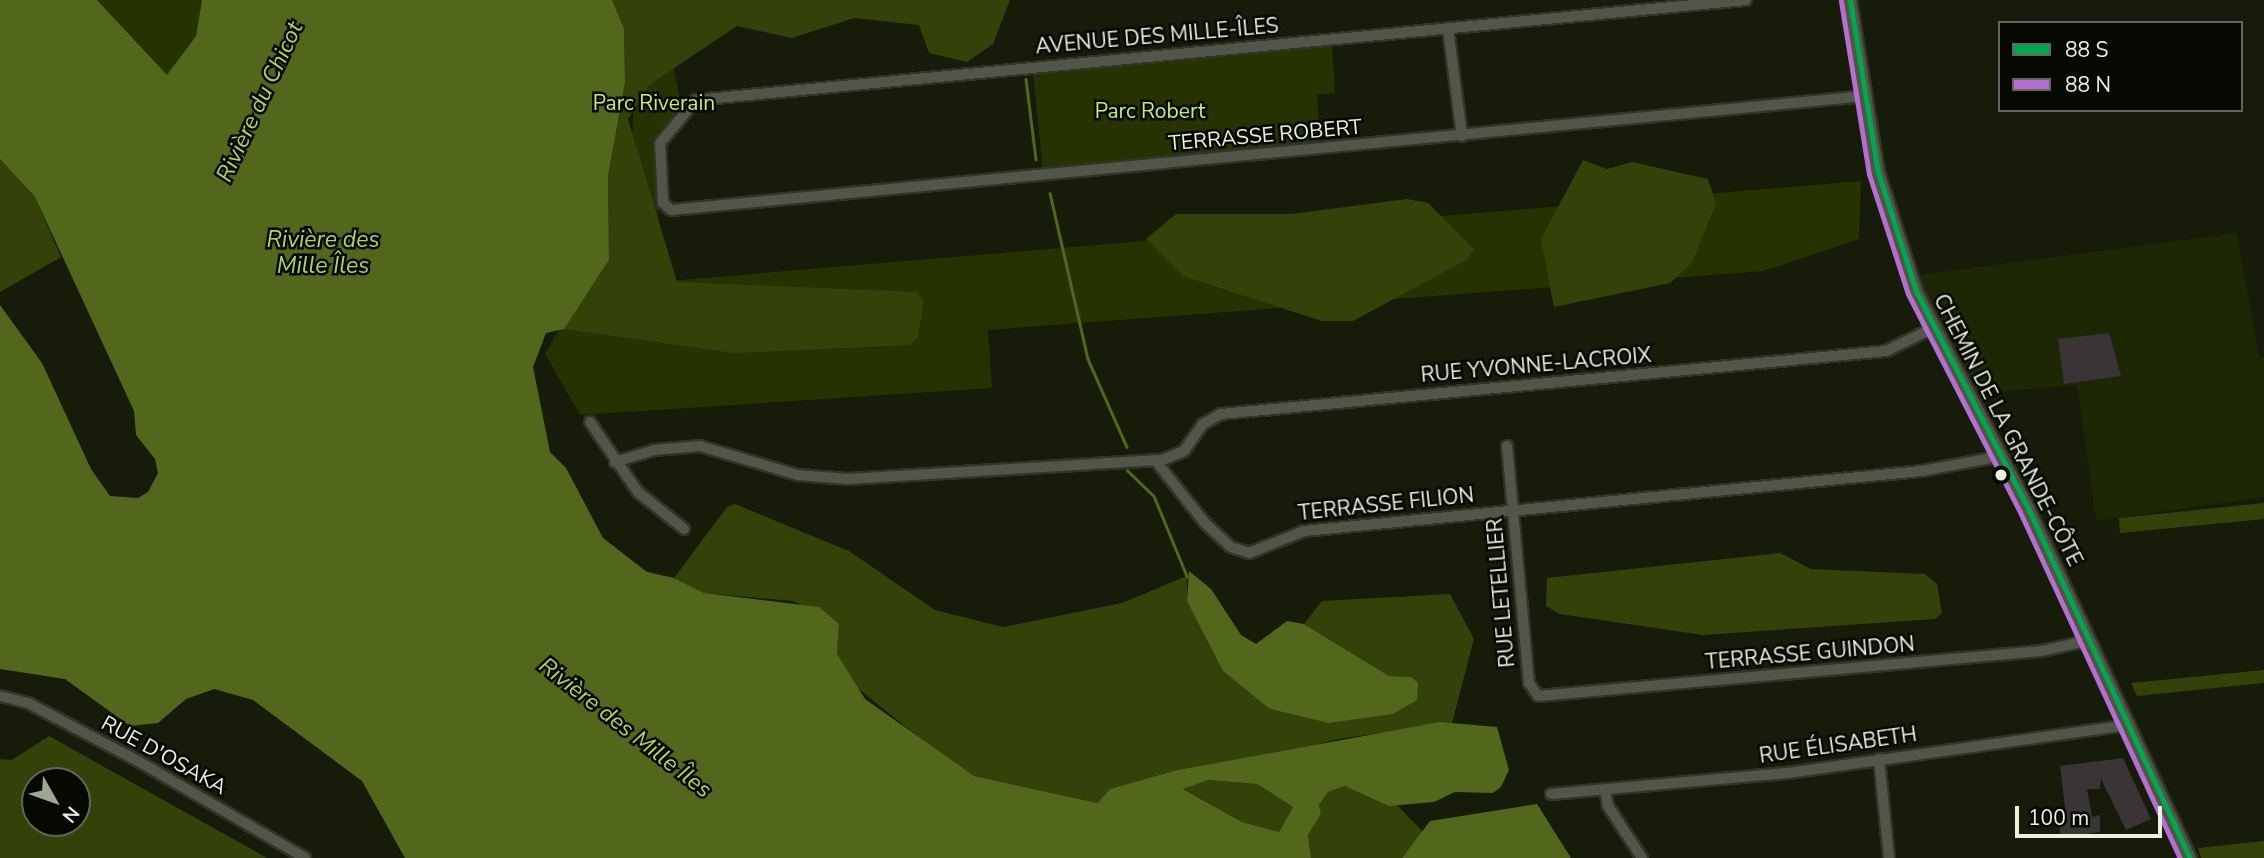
<!DOCTYPE html>
<meta charset="utf-8">
<style>
body{margin:0}
#map{position:relative;width:2264px;height:858px;overflow:hidden;background:#161b0a;font-family:"Nunito Sans",sans-serif}
div>[style]{position:absolute}
[style*='--x']{left:calc(var(--x)*1px);top:calc(var(--y)*1px);width:calc(var(--w)*1px);rotate:calc(var(--a)*1deg)}
.built>*{inset:0;background:#1e2704}
.green>*{inset:0;background:#263301}
.forest>*{inset:0;background:#34420a}
.water>*{inset:0;background:#52671c}
.stream>*{height:2.5px;margin:-1.25px;padding:0 1.25px;transform-origin:1.25px;border-radius:1.25px;background:#52671c}
.building>*{inset:0;background:#3a3437}
.roads{filter:drop-shadow(2px 0 #313429) drop-shadow(-2px 0 #313429) drop-shadow(0 2px #313429) drop-shadow(0 -2px #313429)}
.minor>*{height:10px;margin:-5px;padding:0 5px;transform-origin:5px;border-radius:5px;background:#525649}
.major>*{height:12px;margin:-6px;padding:0 6px;transform-origin:6px;border-radius:6px;background:#515643}
.bus-1>*{height:5px;margin:-2.5px;padding:0 2.5px;transform-origin:2.5px;border-radius:2.5px;background:#00a651}
.bus-2>*{height:5px;margin:-2.5px;padding:0 2.5px;transform-origin:2.5px;border-radius:2.5px;background:#b36fd0}
.dots>*{width:19px;height:19px;translate:-50% -50%;box-sizing:border-box;border:4px solid #060901;border-radius:50%}
span{translate:-50% -50%;white-space:nowrap;text-align:center;line-height:1.15;-webkit-text-stroke:5px #060901;paint-order:stroke}
.street-label{font-size:21px;color:#ebf1df}
.park-label{font-size:21px;color:#c8e980}
.water-label{font-size:23px;color:#b2d269;font-style:italic}
.legend{position:absolute;left:1998px;top:21px;width:245px;height:91px;box-sizing:border-box;background:#060901;border:2px solid #62665a;margin:0;padding:9px 12px;list-style:none;font-size:21px;color:#ebf1df}
.legend li{display:flex;align-items:center;gap:14px;height:35px}
.legend b{width:35px;border:2px solid #62665a}
.north{position:absolute;left:21px;top:767px;width:70px;height:70px;box-sizing:border-box;background:#060901;border:2px solid #62665a;border-radius:50%;rotate:130deg;font-size:19px;font-weight:700;line-height:28px;text-align:center;color:#ebf1df}
.north::after{content:'';display:block;margin:auto;width:24px;height:32px;background:#a0a694;clip-path:polygon(50% 0,100% 100%,50% 72%,0 100%)}
.scale{position:absolute;left:2015px;top:806px;width:147px;height:32px;box-sizing:border-box;border:4px solid #ebf1df;border-top:0;padding-left:9px;font-size:21px;line-height:24px;white-space:nowrap;color:#ebf1df;-webkit-text-stroke:5px #060901;paint-order:stroke}
</style>
<div id="map">
<div class="built">
<i style="clip-path:polygon(2237px 233px,2259px 357px,2264px 357px,2264px 497px,2096px 521px,2077px 385px,1977px 394px,1917px 275px)"></i>
</div>
<div class="green">
<i style="clip-path:polygon(97px 0,202px 0,196px 36px,167px 76px)"></i>
<i style="clip-path:polygon(665px 27px,681px 104px,654px 147px,658px 220px,632px 156px,633px 110px)"></i>
<i style="clip-path:polygon(1332px 43px,1335px 93px,1317px 95px,1320px 144px,1043px 171px,1033px 72px)"></i>
<i style="clip-path:polygon(1861px 181px,1859px 239px,1764px 271px,988px 330px,992px 388px,580px 415px,545px 354px,584px 288px)"></i>
</div>
<div class="forest">
<i style="clip-path:polygon(612px 0,1010px 0,993px 44px,967px 62px,929px 53px,919px 25px,854px 18px,792px 38px,737px 26px,649px 85px,628px 119px,677px 282px,917px 292px,924px 301px,918px 337px,910px 345px,734px 353px,564px 329px,609px 260px,608px 176px,625px 83px,624px 30px)"></i>
<i style="clip-path:polygon(0 159px,35px 197px,61px 257px,0 292px)"></i>
<i style="clip-path:polygon(1583px 160px,1607px 169px,1632px 162px,1708px 179px,1716px 203px,1692px 263px,1670px 283px,1554px 307px,1541px 239px)"></i>
<i style="clip-path:polygon(1407px 199px,1428px 203px,1474px 249px,1468px 259px,1353px 321px,1322px 321px,1183px 276px,1146px 239px,1176px 214px,1291px 214px)"></i>
<i style="clip-path:polygon(2264px 503px,2264px 519px,2120px 533px,2119px 518px)"></i>
<i style="clip-path:polygon(735px 504px,849px 551px,935px 610px,1003px 627px,1122px 603px,1187px 576px,1187px 601px,1270px 709px,1328px 723px,1411px 677px,1389px 676px,1304px 624px,1322px 601px,1450px 594px,1474px 639px,1452px 723px,1338px 739px,1098px 803px,974px 776px,952px 764px,850px 682px,837px 654px,839px 624px,793px 601px,704px 593px,674px 578px,727px 507px)"></i>
<i style="clip-path:polygon(1780px 553px,1811px 569px,1925px 574px,1937px 584px,1942px 613px,1935px 619px,1703px 635px,1560px 614px,1546px 606px,1547px 578px)"></i>
<i style="clip-path:polygon(2264px 670px,2264px 683px,2137px 696px,2131px 683px)"></i>
<i style="clip-path:polygon(evenodd,49px 736px,251px 849px,267px 858px,0 858px,0 759px,12px 760px,49px 736px,35px 781px,77px 781px,77px 823px,35px 823px,35px 781px)"></i>
<i style="clip-path:polygon(1208px 780px,1257px 784px,1293px 807px,1279px 832px,1242px 822px,1182px 788px)"></i>
<i style="clip-path:polygon(1345px 786px,1397px 805px,1423px 832px,1402px 858px,1311px 858px,1308px 835px,1321px 814px,1319px 805px,1328px 792px)"></i>
<i style="clip-path:polygon(2264px 841px,2264px 858px,2201px 858px,2198px 848px)"></i>
</div>
<div class="water">
<i style="clip-path:polygon(evenodd,0 0,97px 0,167px 75px,196px 36px,202px 0,612px 0,624px 29px,625px 83px,608px 176px,609px 260px,564px 329px,546px 333px,533px 367px,550px 452px,566px 468px,603px 538px,647px 572px,674px 578px,704px 593px,819px 607px,839px 624px,837px 654px,865px 699px,974px 776px,1098px 803px,1110px 789px,1178px 770px,1440px 722px,1497px 727px,1509px 770px,1501px 787px,1493px 793px,1455px 792px,1434px 802px,1389px 806px,1345px 786px,1328px 792px,1319px 805px,1321px 814px,1308px 835px,1311px 858px,405px 858px,362px 781px,253px 700px,214px 689px,186px 699px,158px 723px,130px 726px,65px 679px,0 669px,0 305px,42px 363px,91px 469px,110px 496px,138px 498px,148px 492px,158px 473px,155px 459px,136px 435px,134px 411px,35px 197px,0 159px,0 0,1208px 780px,1257px 784px,1293px 807px,1279px 832px,1242px 822px,1183px 789px,1208px 780px)"></i>
<i style="clip-path:polygon(1189px 571px,1211px 589px,1241px 635px,1256px 644px,1287px 621px,1304px 624px,1389px 676px,1411px 677px,1418px 683px,1417px 700px,1393px 714px,1328px 723px,1270px 709px,1223px 671px,1187px 601px)"></i>
<i style="clip-path:polygon(1537px 804px,1571px 858px,1402px 858px,1430px 821px)"></i>
</div>
<div class="stream">
<i style="--x:1026;--y:79;--w:81;--a:82.9"></i>
<i style="--x:1050;--y:193;--w:170;--a:77.1"></i>
<i style="--x:1088;--y:359;--w:96;--a:66.1"></i>
<i style="--x:1127;--y:470;--w:37;--a:44"></i>
<i style="--x:1154;--y:496;--w:87;--a:67.6"></i>
</div>
<div class="building">
<i style="clip-path:polygon(2109px 333px,2121px 376px,2064px 384px,2058px 339px)"></i>
<i style="clip-path:polygon(2123px 758px,2151px 819px,2126px 830px,2101px 779px,2100px 789px,2087px 789px,2092px 817px,2100px 815px,2100px 832px,2061px 838px,2059px 824px,2067px 823px,2060px 766px)"></i>
</div>
<div class="roads">
<div class="minor">
<i style="--x:1746;--y:0;--w:1055;--a:174.56"></i>
<i style="--x:696;--y:100;--w:56;--a:129.9"></i>
<i style="--x:660;--y:143;--w:60;--a:87.1"></i>
<i style="--x:663;--y:203;--w:11;--a:41"></i>
<i style="--x:671;--y:210;--w:1200;--a:-5.45"></i>
<i style="--x:1448;--y:28;--w:109;--a:82.6"></i>
<i style="--x:590;--y:422;--w:85;--a:55.6"></i>
<i style="--x:638;--y:492;--w:59;--a:38.8"></i>
<i style="--x:1507;--y:446;--w:238;--a:84.7"></i>
<i style="--x:1529;--y:683;--w:16;--a:55"></i>
<i style="--x:1538;--y:696;--w:505;--a:-5.11"></i>
<i style="--x:2041;--y:651;--w:50;--a:-12.7"></i>
<i style="--x:1155;--y:460;--w:80;--a:51.6"></i>
<i style="--x:1205;--y:523;--w:35;--a:43"></i>
<i style="--x:1231;--y:547;--w:19;--a:18"></i>
<i style="--x:1249;--y:553;--w:59;--a:-21.8"></i>
<i style="--x:1304;--y:531;--w:621;--a:-5.55"></i>
<i style="--x:1922;--y:471;--w:81;--a:-10.6"></i>
<i style="--x:615;--y:462;--w:41;--a:-17.1"></i>
<i style="--x:654;--y:450;--w:46;--a:-5"></i>
<i style="--x:700;--y:446;--w:102;--a:16.5"></i>
<i style="--x:798;--y:475;--w:50;--a:4.6"></i>
<i style="--x:848;--y:479;--w:315;--a:-3.5"></i>
<i style="--x:1162;--y:460;--w:24;--a:-22"></i>
<i style="--x:1184;--y:451;--w:33;--a:-55"></i>
<i style="--x:1203;--y:424;--w:21;--a:-29"></i>
<i style="--x:1221;--y:414;--w:668;--a:-5.41"></i>
<i style="--x:1886;--y:351;--w:52;--a:-26.1"></i>
<i style="--x:0;--y:696;--w:29;--a:14"></i>
<i style="--x:28;--y:703;--w:124;--a:27.8"></i>
<i style="--x:138;--y:761;--w:193;--a:30.1"></i>
<i style="--x:1879;--y:759;--w:100;--a:84.2"></i>
<i style="--x:1605;--y:790;--w:16;--a:79"></i>
<i style="--x:1608;--y:806;--w:62;--a:56.8"></i>
<i style="--x:1551;--y:794;--w:237;--a:-5.1"></i>
<i style="--x:1787;--y:773;--w:346;--a:-8"></i>
</div>
<div class="major">
<i style="--x:1850;--y:0;--w:174;--a:80.8"></i>
<i style="--x:1878;--y:172;--w:125;--a:72.3"></i>
<i style="--x:1916;--y:291;--w:244;--a:62.7"></i>
<i style="--x:2028;--y:508;--w:386;--a:65.2"></i>
</div>
</div>
<div class="bus-1">
<i style="--x:1850;--y:0;--w:174;--a:80.8"></i>
<i style="--x:1878;--y:172;--w:125;--a:72.3"></i>
<i style="--x:1916;--y:291;--w:244;--a:62.7"></i>
<i style="--x:2028;--y:508;--w:386;--a:65.2"></i>
</div>
<div class="bus-2">
<i style="--x:1841;--y:1;--w:175;--a:80.8"></i>
<i style="--x:1869;--y:174;--w:126;--a:72"></i>
<i style="--x:1908;--y:294;--w:245;--a:62.8"></i>
<i style="--x:2020;--y:512;--w:381;--a:65.2"></i>
</div>
<div class="dots">
<i style="left:2001px;top:475px;background:#ebf1df"></i>
</div>
<div class="street-label">
<span style="left:1157px;top:36px;rotate:-5deg">AVENUE DES MILLE-ÎLES</span>
<span style="left:1265px;top:135px;rotate:-5deg">TERRASSE ROBERT</span>
<span style="left:1536px;top:365px;rotate:-5deg">RUE YVONNE-LACROIX</span>
<span style="left:2008px;top:430px;rotate:63deg">CHEMIN DE LA GRANDE-CÔTE</span>
<span style="left:1386px;top:504px;rotate:-6deg">TERRASSE FILION</span>
<span style="left:1501px;top:593px;rotate:-95deg">RUE LETELLIER</span>
<span style="left:1810px;top:653px;rotate:-5deg">TERRASSE GUINDON</span>
<span style="left:1838px;top:745px;rotate:-8deg">RUE ÉLISABETH</span>
<span style="left:164px;top:755px;rotate:29deg">RUE D'OSAKA</span>
</div>
<div class="park-label">
<span style="left:654px;top:103px">Parc Riverain</span>
<span style="left:1150px;top:111px">Parc Robert</span>
</div>
<div class="water-label">
<span style="left:260px;top:102px;rotate:-65deg">Rivière du Chicot</span>
<span style="left:323px;top:253px">Rivière des<br>Mille Îles</span>
<span style="left:625px;top:728px;rotate:38deg">Rivière des Mille Îles</span>
</div>
<ul class="legend">
<li><b style="height:9px;background:#00a651"></b>88 S</li>
<li><b style="height:9px;background:#b36fd0"></b>88 N</li>
</ul>
<div class="north">N</div>
<div class="scale">100 m</div>
</div>
